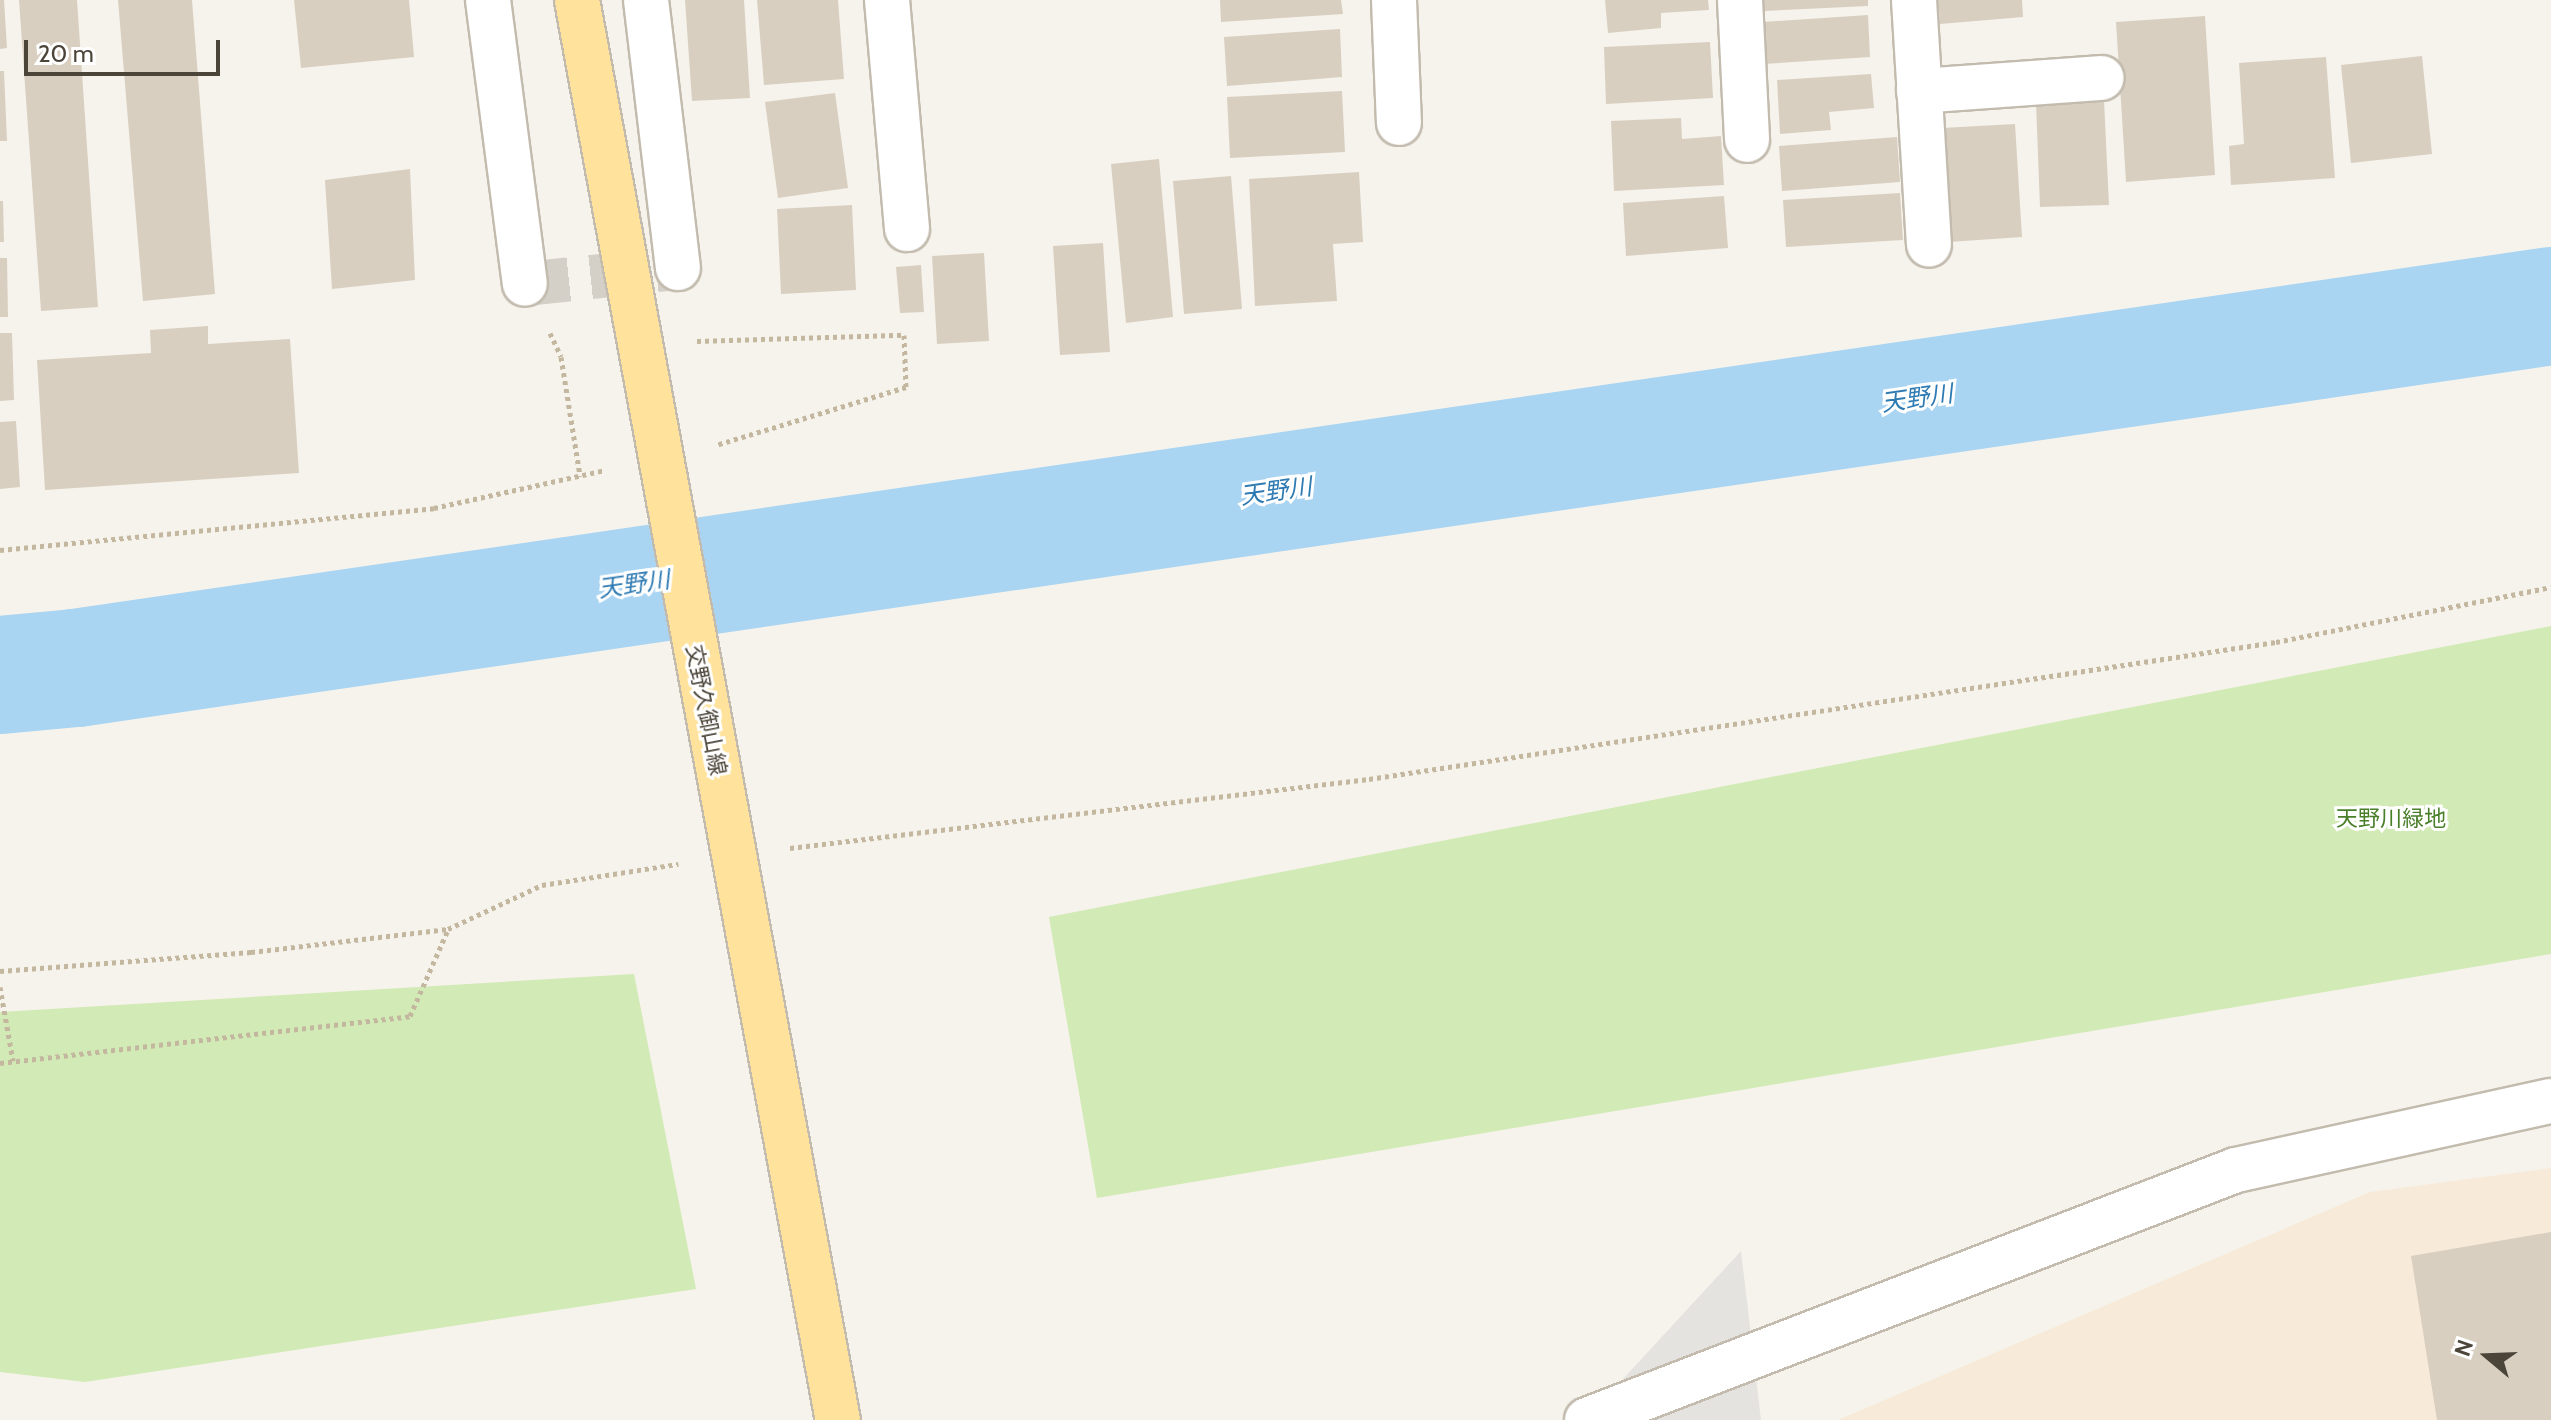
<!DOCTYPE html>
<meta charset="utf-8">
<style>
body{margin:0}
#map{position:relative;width:2551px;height:1420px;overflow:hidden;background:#f6f3ec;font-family:Cabin,"Noto Sans JP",sans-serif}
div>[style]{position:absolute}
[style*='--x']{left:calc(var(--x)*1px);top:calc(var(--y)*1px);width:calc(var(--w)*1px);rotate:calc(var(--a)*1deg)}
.commercial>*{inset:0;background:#f7ead8}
.green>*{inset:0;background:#d2eab5}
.parking>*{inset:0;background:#e5e3e0}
.river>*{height:118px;margin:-59px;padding:0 59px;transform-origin:59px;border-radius:59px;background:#a9d4f2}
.building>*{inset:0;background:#d8cfc1}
.minor-tunnel>*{height:44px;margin-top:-22px;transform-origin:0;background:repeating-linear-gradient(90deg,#d4d0c8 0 44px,transparent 0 66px)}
.path>*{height:5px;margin-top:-2.5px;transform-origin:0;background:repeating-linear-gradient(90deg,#c4b79f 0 4px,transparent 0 8px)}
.roads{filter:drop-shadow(2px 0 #c2bbae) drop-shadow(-2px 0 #c2bbae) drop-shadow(0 2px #c2bbae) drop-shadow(0 -2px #c2bbae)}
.minor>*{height:44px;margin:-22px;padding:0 22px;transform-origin:22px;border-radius:22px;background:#fff}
.major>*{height:44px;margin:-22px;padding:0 22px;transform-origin:22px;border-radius:22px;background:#ffe39c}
span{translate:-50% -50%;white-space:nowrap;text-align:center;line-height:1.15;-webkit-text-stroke:6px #fff;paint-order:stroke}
.street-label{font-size:22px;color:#4b4439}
.park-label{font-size:22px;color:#4a7f2a}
.water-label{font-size:24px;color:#2e7ab2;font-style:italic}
.north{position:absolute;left:2447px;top:1316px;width:80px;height:80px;-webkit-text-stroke:6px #fff;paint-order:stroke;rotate:289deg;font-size:22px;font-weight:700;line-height:32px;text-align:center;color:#4b4439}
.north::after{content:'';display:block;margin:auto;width:28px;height:36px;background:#4b4439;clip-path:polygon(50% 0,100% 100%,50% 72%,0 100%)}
.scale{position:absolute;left:24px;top:40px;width:196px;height:36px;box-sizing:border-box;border:4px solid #4b4439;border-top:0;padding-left:10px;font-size:24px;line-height:28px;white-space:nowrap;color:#4b4439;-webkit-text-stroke:6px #fff;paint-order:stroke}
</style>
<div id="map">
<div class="commercial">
<i style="clip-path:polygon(2551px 1168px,2551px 1420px,1838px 1420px,2370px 1192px)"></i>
</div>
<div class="green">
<i style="clip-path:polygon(2551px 626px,2551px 954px,1097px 1198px,1049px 917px)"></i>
<i style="clip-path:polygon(634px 974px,696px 1289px,85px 1382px,0 1372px,0 1012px)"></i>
</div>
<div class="parking">
<i style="clip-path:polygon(1741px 1251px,1761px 1420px,1587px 1420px,1587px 1418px)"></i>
</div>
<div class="river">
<i style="--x:0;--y:675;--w:76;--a:-5.3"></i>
<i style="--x:76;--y:668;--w:2501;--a:-8.32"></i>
</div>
<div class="building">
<i style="clip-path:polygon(0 0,4px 0,7px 48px,0 49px)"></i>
<i style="clip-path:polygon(19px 0,77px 0,98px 307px,41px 311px)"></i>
<i style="clip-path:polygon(118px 0,192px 0,215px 294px,143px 301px)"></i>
<i style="clip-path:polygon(294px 0,409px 0,414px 57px,301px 68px)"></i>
<i style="clip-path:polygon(685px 0,744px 0,750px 98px,692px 101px)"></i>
<i style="clip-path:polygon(757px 0,838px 0,844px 79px,764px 85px)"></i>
<i style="clip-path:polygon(1220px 0,1341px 0,1343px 14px,1221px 22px)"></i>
<i style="clip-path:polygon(1605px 0,1708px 0,1709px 10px,1661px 13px,1661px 28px,1608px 33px)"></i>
<i style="clip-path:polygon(1763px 0,1868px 0,1868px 6px,1764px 11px)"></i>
<i style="clip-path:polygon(1938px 0,2022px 0,2023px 17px,1940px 24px)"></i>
<i style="clip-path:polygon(1868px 15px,1870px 57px,1764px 64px,1762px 22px)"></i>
<i style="clip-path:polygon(2205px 16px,2215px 175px,2126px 182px,2116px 22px)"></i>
<i style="clip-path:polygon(1340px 29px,1342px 77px,1227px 86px,1224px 37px)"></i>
<i style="clip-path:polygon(1710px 42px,1713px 98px,1606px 104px,1604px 47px)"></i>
<i style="clip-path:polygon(2422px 56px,2432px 154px,2351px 163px,2341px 65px)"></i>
<i style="clip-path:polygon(2326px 57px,2335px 178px,2231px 185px,2229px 146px,2244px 144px,2239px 63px)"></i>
<i style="clip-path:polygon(0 71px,4px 71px,7px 141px,0 141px)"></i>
<i style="clip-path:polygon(1871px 74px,1874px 108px,1829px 112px,1831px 130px,1780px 134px,1777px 80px)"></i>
<i style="clip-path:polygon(1342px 91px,1345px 152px,1230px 158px,1227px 97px)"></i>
<i style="clip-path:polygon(835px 93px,848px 188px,778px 198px,765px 102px)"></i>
<i style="clip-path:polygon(2104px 100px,2109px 205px,2040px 207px,2036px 103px)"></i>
<i style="clip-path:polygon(1681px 118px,1682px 139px,1721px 136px,1724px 185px,1614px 191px,1611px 121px)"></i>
<i style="clip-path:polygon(2015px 124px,2022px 237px,1949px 242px,1942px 128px)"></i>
<i style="clip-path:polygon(1897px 137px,1900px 182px,1782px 191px,1779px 146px)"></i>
<i style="clip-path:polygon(1159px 159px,1173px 317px,1126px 323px,1111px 164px)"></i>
<i style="clip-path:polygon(410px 169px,415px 280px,332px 289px,325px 180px)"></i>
<i style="clip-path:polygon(1359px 172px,1363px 242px,1333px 244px,1337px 301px,1255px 306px,1249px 179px)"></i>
<i style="clip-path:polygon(1231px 176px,1242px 309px,1184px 314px,1173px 181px)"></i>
<i style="clip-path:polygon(1900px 193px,1903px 240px,1786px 247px,1783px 200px)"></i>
<i style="clip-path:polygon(1724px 196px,1728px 248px,1626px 256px,1623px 203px)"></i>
<i style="clip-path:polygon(0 201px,3px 201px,4px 242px,0 242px)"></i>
<i style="clip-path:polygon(852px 205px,856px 290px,781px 294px,777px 209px)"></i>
<i style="clip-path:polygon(1103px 243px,1110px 352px,1060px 355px,1053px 246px)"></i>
<i style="clip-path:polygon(984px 253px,989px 341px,937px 344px,932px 256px)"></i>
<i style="clip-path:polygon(0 258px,7px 258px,8px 317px,0 317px)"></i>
<i style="clip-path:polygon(921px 265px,924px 312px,900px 313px,896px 267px)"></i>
<i style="clip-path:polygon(208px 326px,208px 344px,290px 339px,299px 473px,45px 490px,37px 360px,151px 353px,150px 330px)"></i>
<i style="clip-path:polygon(0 333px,12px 333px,14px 400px,0 401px)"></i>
<i style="clip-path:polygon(16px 421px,20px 487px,0 489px,0 422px)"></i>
<i style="clip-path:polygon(2551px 1232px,2551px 1420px,2437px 1420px,2411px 1256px)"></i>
</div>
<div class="minor-tunnel">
<i style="--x:525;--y:284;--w:154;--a:-6"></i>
</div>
<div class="path">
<i style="--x:550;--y:333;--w:26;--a:65"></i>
<i style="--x:561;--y:357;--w:121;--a:80.9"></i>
<i style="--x:697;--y:341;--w:207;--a:-1.7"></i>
<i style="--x:904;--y:335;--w:52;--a:87.8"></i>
<i style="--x:906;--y:387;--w:199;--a:163"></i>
<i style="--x:0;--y:550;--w:436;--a:-5.5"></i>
<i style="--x:434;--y:508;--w:175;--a:-12.5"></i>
<i style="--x:790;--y:848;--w:583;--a:-6.8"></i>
<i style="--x:1369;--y:779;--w:917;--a:-8.59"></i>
<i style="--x:2276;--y:642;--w:280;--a:-11.3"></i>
<i style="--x:0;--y:971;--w:252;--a:-4.3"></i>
<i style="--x:251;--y:952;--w:198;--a:-6.7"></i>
<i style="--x:448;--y:929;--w:104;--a:-25.1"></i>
<i style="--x:542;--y:885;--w:138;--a:-8.8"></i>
<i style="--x:0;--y:987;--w:75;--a:80"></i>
<i style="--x:0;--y:1063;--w:413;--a:-6.5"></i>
<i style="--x:410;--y:1016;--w:94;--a:-66.2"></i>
</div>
<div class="roads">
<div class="minor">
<i style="--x:488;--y:0;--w:286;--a:82.6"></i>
<i style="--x:646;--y:0;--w:270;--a:83.2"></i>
<i style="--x:887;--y:0;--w:230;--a:85"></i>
<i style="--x:1394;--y:0;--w:123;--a:87.7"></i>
<i style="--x:1740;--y:0;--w:140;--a:87.1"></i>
<i style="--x:1914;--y:0;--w:245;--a:86.5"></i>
<i style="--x:1919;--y:91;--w:183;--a:-4.1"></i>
<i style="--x:1587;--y:1420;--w:695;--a:-21.07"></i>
<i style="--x:2236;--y:1170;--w:322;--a:-12.4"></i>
</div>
<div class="major">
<i style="--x:577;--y:0;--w:1444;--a:79.59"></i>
</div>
</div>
<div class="street-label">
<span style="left:706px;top:710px;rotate:79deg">交野久御山線</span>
</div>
<div class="park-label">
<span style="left:2391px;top:819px">天野川緑地</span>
</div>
<div class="water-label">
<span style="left:1917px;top:398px;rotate:-8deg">天野川</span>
<span style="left:1276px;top:491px;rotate:-8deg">天野川</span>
<span style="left:634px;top:584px;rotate:-8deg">天野川</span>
</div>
<div class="north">N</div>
<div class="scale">20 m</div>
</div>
